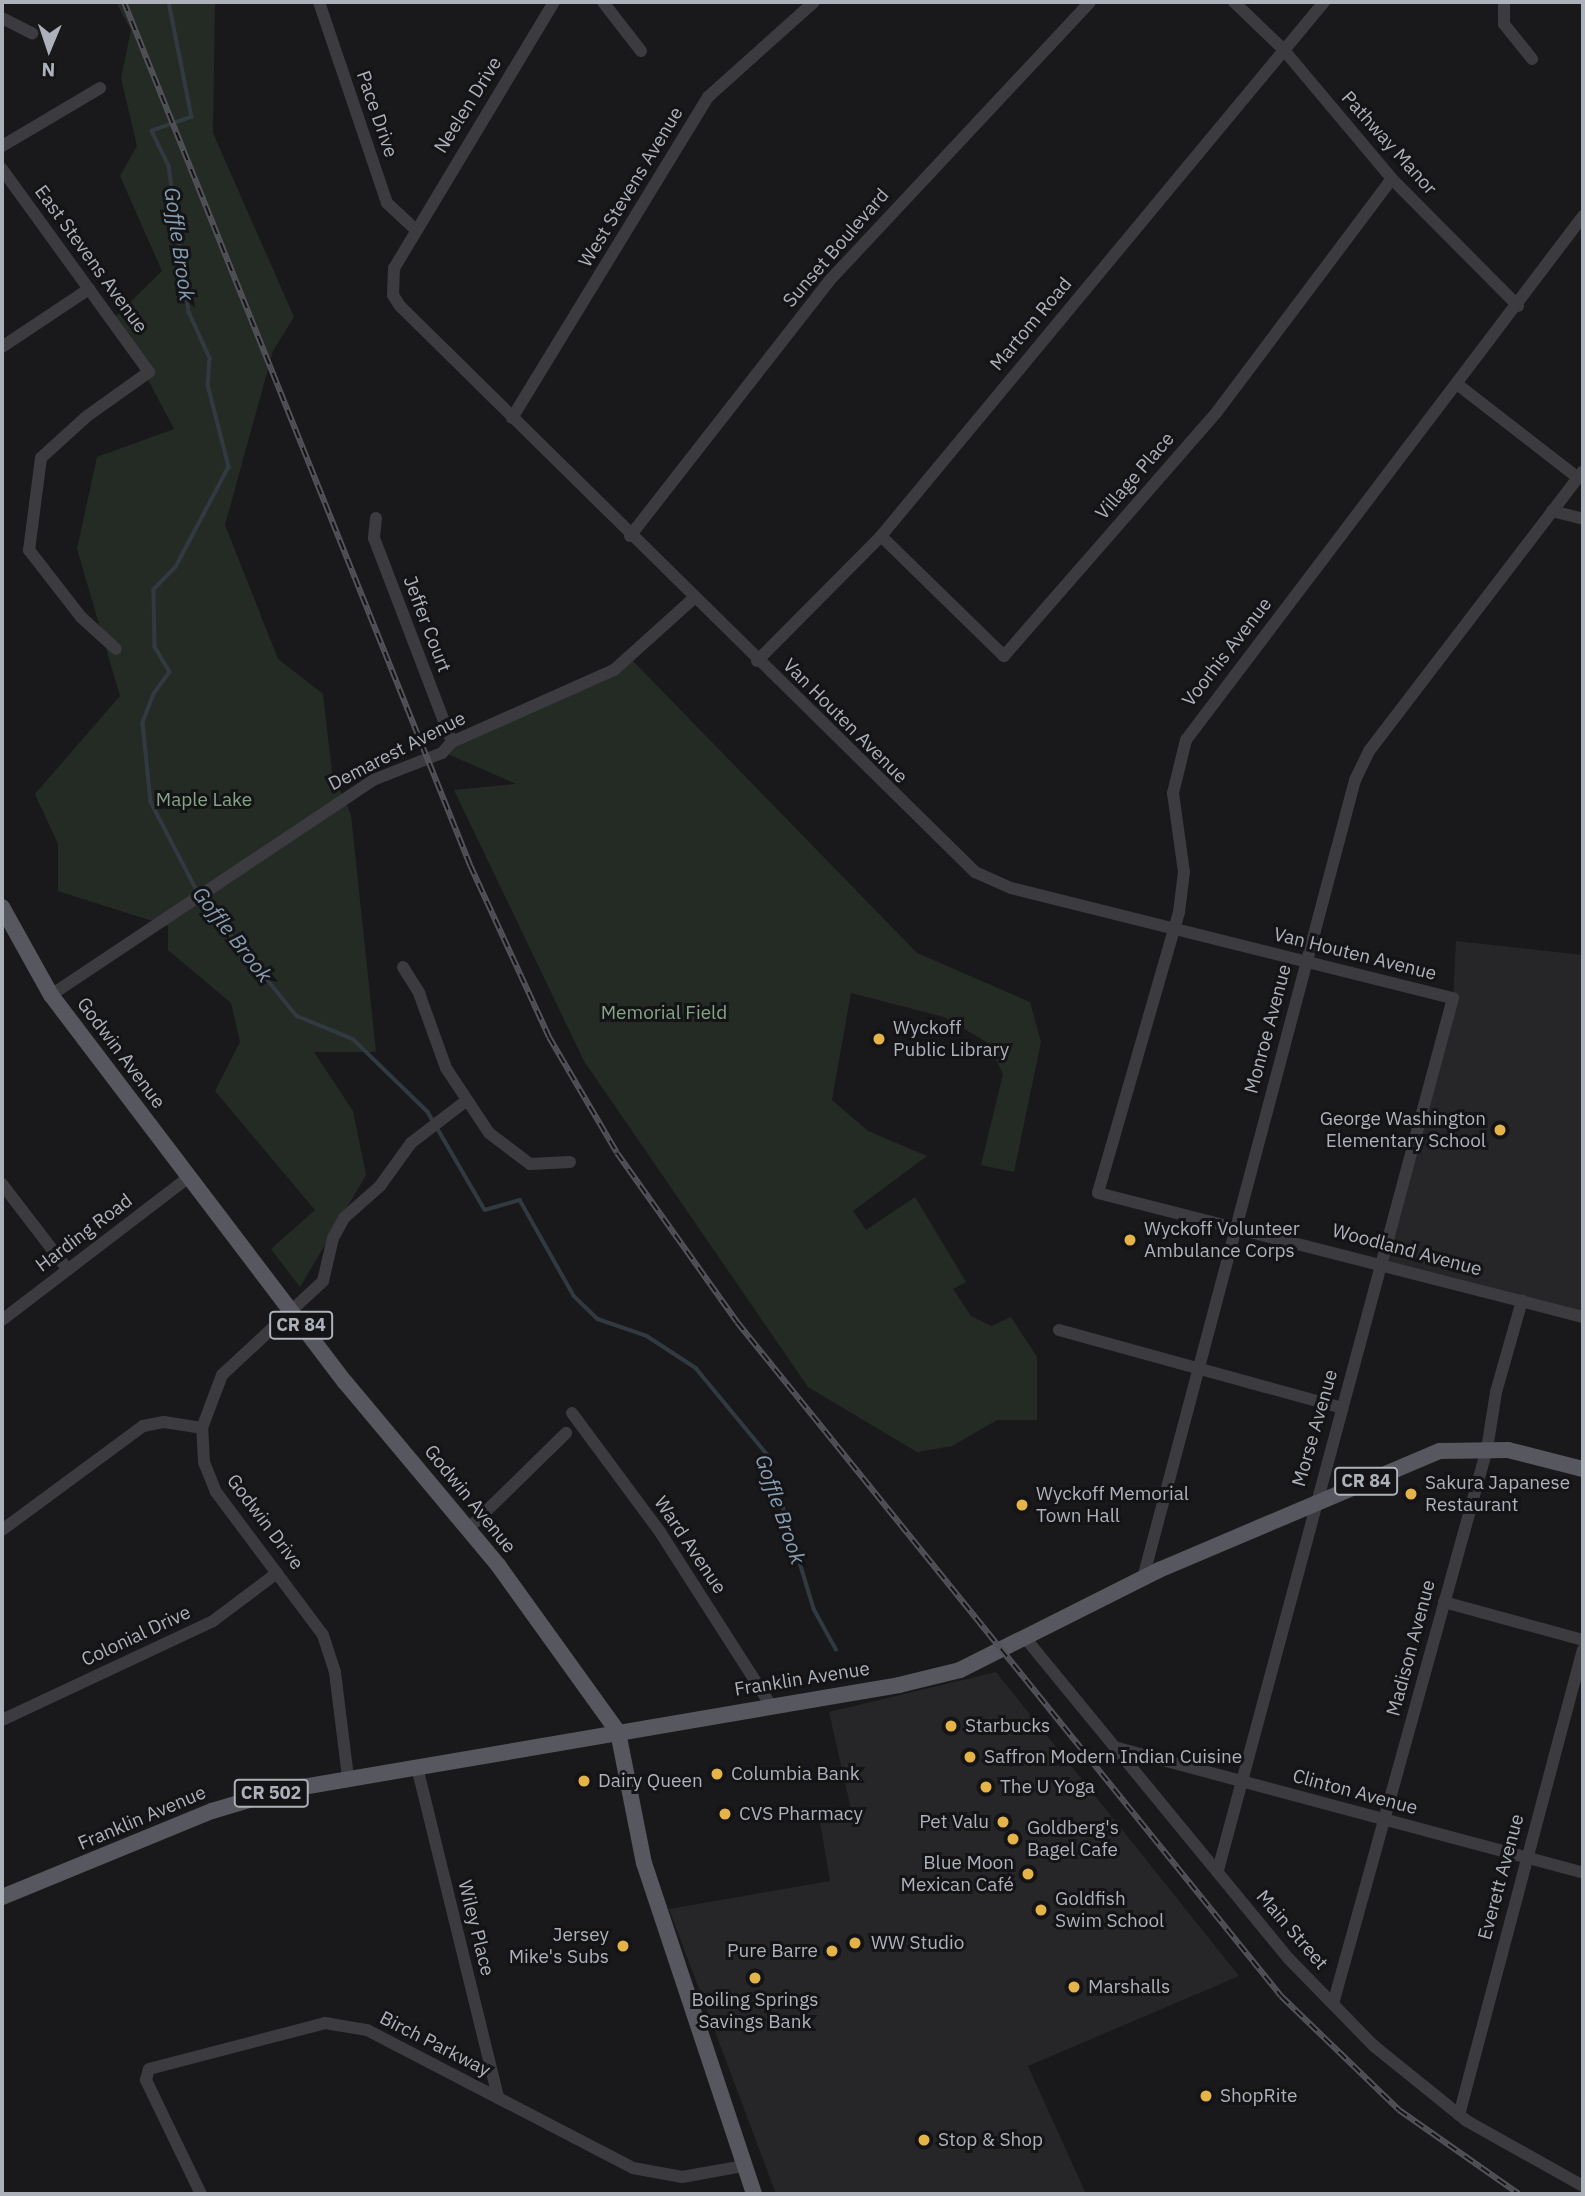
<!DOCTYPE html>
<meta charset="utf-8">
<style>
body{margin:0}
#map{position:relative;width:1585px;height:2196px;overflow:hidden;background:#19191b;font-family:"IBM Plex Sans",sans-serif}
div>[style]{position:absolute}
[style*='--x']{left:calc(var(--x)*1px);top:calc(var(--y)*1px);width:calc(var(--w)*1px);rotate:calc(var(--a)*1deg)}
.built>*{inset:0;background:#262528}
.green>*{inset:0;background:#242b25}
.stream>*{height:3.5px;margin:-1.75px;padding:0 1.75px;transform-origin:1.75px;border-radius:1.75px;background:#323a41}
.minor>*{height:12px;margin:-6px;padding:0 6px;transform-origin:6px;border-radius:6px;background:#3b3b40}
.major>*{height:16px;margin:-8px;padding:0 8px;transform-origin:8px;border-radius:8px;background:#57585f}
.rail>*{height:6px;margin-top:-3px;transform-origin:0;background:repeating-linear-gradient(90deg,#141416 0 10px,#525359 0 20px);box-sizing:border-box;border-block:2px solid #525359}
.dots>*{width:19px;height:19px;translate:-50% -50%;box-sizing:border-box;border:4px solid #141416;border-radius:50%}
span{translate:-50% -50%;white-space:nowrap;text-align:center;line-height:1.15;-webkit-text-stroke:6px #141416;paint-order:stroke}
.shield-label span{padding:2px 5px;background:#141416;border:2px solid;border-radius:5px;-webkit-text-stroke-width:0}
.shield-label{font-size:18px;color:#adb1ba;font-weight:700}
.street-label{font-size:19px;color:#adb1ba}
.park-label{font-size:19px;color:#86a388}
.poi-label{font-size:19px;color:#adb1ba}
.left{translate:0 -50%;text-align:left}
.right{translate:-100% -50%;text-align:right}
.water-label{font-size:21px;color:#879db2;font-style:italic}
.frame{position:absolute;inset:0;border:4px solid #adb1ba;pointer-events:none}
.north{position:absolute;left:14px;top:14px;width:70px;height:70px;-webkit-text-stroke:5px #141416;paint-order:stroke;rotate:182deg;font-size:19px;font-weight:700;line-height:28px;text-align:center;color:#adb1ba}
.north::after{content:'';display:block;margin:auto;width:24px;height:32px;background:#adb1ba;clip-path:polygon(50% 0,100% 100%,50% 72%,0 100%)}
</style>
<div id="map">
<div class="built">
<i style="clip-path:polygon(1456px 941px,1583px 955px,1583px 1317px,1381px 1263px,1453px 998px)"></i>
<i style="clip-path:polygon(996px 1672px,1239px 1976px,1028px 2066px,1086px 2194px,776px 2194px,669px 1909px,830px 1881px,820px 1822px,853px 1818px,829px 1712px)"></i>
</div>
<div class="green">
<i style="clip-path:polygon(116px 2px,215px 2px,213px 133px,294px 317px,273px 351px,225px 525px,278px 659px,323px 694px,332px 772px,351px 815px,376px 1052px,314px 1052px,353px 1111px,366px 1175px,300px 1287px,271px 1249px,315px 1210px,215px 1091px,240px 1042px,231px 1003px,168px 950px,168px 926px,58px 891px,58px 844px,35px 794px,120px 696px,77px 549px,97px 457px,174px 429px,115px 317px,162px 271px,120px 176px,137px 146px,121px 78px,131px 30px)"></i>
<i style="clip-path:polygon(631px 659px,917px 953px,1030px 1002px,1041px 1042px,1014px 1172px,981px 1165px,1003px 1074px,988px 1043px,944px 1017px,851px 993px,832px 1100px,868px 1131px,927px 1156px,853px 1211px,866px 1230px,915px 1197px,966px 1282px,953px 1289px,971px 1316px,991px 1326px,1011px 1317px,1037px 1357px,1037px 1420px,997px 1420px,952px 1446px,917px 1452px,808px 1387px,584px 1061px,454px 790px,516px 784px,441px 751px)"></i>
</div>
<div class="stream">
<i style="--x:169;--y:2;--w:117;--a:78.7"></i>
<i style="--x:192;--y:117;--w:42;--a:160.7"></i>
<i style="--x:152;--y:131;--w:39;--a:64"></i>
<i style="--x:169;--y:166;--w:147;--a:82.2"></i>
<i style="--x:189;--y:312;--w:51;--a:65.5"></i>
<i style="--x:210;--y:358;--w:27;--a:94"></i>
<i style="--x:208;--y:385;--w:85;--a:75.6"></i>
<i style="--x:229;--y:467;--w:113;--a:117.9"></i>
<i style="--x:176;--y:567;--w:32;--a:134"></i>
<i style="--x:154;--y:590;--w:57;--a:89"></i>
<i style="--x:155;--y:647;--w:29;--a:59"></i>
<i style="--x:170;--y:672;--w:27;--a:126"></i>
<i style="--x:154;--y:694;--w:31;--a:111"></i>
<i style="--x:143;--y:723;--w:79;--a:84.2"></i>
<i style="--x:151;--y:802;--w:108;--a:62.5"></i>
<i style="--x:201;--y:898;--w:152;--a:50.9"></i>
<i style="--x:297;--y:1016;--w:61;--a:22.3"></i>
<i style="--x:353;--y:1039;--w:105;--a:44.2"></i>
<i style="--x:428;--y:1112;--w:113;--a:59.8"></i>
<i style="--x:485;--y:1210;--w:36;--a:-16"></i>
<i style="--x:520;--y:1200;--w:110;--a:60.6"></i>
<i style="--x:574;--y:1296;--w:33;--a:44"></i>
<i style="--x:598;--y:1319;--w:52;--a:19.1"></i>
<i style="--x:647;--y:1336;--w:59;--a:33.1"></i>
<i style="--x:696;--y:1368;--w:112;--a:50.5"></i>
<i style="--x:767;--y:1454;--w:162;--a:73.1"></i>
<i style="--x:814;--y:1609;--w:46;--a:61.2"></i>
</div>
<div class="minor">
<i style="--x:319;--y:2;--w:212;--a:71.3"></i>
<i style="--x:387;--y:203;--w:38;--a:43"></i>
<i style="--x:554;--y:2;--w:310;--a:121"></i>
<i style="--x:394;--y:268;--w:27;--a:92"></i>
<i style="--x:393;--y:295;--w:13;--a:58"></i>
<i style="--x:400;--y:306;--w:807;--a:44.55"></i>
<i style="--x:975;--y:872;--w:39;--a:24"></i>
<i style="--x:1011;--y:888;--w:455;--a:14"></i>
<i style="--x:1453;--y:998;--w:903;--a:105.08"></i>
<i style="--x:603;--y:2;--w:62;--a:52.2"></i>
<i style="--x:1234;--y:2;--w:68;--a:43.8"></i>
<i style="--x:1283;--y:49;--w:170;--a:50"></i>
<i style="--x:1392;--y:179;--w:179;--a:45.2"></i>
<i style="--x:1504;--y:2;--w:22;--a:90"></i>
<i style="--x:1504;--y:24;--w:45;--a:51.3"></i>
<i style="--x:2;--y:18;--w:34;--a:27"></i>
<i style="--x:2;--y:146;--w:114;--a:-30.6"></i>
<i style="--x:2;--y:169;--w:251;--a:54.1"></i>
<i style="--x:149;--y:372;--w:77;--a:144.5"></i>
<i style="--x:86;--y:417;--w:61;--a:137.7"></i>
<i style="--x:41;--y:458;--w:93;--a:97.4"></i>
<i style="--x:29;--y:550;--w:85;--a:52.2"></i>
<i style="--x:81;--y:617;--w:47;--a:42.4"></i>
<i style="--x:1583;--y:216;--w:657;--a:127.15"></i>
<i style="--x:1186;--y:740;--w:55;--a:103.8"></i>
<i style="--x:1173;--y:793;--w:80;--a:82.1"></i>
<i style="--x:1184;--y:872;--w:40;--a:97.1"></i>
<i style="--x:1179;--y:912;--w:292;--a:106.1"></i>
<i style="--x:1098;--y:1193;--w:501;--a:14.34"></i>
<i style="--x:2;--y:347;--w:105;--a:-33.7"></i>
<i style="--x:1457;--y:384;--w:153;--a:37.8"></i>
<i style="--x:512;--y:418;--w:376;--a:-58.6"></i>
<i style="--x:708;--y:97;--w:142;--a:-41.9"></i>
<i style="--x:1552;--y:511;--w:32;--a:14"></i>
<i style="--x:376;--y:518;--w:20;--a:96"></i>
<i style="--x:374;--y:538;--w:218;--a:69.1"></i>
<i style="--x:630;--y:536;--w:323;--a:-52"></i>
<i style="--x:829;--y:281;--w:382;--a:-46.9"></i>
<i style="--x:881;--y:536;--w:172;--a:44.3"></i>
<i style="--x:1004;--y:656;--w:322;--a:-48.9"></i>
<i style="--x:1216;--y:413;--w:293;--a:-53.1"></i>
<i style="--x:757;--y:661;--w:176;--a:-45.2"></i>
<i style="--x:881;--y:536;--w:694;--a:-50.32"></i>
<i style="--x:403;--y:967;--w:31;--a:58"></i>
<i style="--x:419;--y:993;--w:80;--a:70.2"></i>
<i style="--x:446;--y:1068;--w:78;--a:56.5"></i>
<i style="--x:489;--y:1133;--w:51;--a:37.1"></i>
<i style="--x:530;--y:1164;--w:40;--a:-2.9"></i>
<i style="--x:51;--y:995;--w:387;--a:-33.7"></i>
<i style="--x:373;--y:780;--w:74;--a:-21.4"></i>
<i style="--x:442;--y:753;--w:15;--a:-48"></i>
<i style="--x:452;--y:742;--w:177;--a:-24"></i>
<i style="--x:614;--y:670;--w:108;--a:-42"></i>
<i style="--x:2;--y:1184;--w:108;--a:52.5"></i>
<i style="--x:2;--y:1320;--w:235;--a:-37.4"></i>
<i style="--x:1059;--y:1330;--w:294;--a:15.4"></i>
<i style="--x:572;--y:1413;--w:148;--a:53.5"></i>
<i style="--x:660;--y:1532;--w:204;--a:57.4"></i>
<i style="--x:469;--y:1528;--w:136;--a:-44.4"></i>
<i style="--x:2;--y:1530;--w:175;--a:-36.4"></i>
<i style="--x:143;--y:1426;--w:21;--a:-11"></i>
<i style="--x:164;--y:1422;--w:38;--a:9"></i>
<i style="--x:1143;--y:1578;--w:826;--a:-75.12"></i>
<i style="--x:1355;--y:780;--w:32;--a:-64"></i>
<i style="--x:1369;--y:751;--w:352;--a:-52.6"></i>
<i style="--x:1444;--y:1602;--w:144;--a:15.3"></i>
<i style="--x:1026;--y:1639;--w:414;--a:50.6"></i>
<i style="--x:1289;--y:1959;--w:122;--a:45.7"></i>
<i style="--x:1374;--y:2046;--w:119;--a:38.9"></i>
<i style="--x:1467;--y:2121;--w:133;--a:29.3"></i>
<i style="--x:2;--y:1720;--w:233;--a:-25.1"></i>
<i style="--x:213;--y:1621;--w:80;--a:-36.9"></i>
<i style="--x:1118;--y:1748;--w:482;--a:15"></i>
<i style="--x:417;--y:1767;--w:341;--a:76.2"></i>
<i style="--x:348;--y:1777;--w:106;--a:-97.1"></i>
<i style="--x:335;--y:1672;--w:39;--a:-108"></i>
<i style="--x:323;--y:1635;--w:179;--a:-126.8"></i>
<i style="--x:216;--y:1492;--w:32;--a:-112"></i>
<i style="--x:204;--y:1462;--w:34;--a:-93"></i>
<i style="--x:202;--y:1428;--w:57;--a:-69.3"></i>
<i style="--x:222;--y:1375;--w:138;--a:-42.9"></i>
<i style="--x:323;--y:1281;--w:44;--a:-76.9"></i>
<i style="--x:333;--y:1238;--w:23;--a:-61"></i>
<i style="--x:344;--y:1218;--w:48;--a:-41.6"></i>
<i style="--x:380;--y:1186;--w:53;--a:-54.2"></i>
<i style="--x:411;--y:1143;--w:69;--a:-37.4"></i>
<i style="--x:1333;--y:2004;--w:576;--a:-74.49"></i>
<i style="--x:1487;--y:1449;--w:58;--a:-81"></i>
<i style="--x:1496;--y:1392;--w:95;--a:-74.1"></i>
<i style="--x:1459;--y:2115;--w:481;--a:-75.1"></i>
<i style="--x:201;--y:2194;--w:127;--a:-115.8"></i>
<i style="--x:146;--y:2080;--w:11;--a:-75"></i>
<i style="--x:149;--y:2069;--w:182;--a:-14.6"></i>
<i style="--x:325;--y:2023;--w:43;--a:9.5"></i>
<i style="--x:367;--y:2030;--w:300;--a:27.4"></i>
<i style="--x:633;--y:2168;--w:50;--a:10.4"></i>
<i style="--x:682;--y:2177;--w:63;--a:-10.1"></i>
</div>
<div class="major">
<i style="--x:2;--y:907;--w:101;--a:60.9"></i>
<i style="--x:51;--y:995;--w:486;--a:52.8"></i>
<i style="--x:345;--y:1382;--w:239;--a:50.1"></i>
<i style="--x:498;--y:1565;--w:206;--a:54.3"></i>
<i style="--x:618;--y:1732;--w:134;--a:78.8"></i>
<i style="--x:644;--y:1863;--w:349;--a:71.6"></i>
<i style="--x:2;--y:1897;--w:227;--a:-22.3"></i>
<i style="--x:212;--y:1811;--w:70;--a:-16.6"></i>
<i style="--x:279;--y:1791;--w:629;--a:-9.7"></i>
<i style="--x:899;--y:1685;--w:63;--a:-13.8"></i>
<i style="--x:960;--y:1670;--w:223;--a:-26.7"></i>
<i style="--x:1159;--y:1570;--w:305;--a:-23"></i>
<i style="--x:1440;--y:1451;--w:68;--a:-0.8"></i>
<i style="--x:1508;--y:1450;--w:77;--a:14.2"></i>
</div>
<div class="rail">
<i style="--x:124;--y:2;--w:930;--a:68.15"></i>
<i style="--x:470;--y:865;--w:189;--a:65.3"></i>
<i style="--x:549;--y:1037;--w:134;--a:59.6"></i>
<i style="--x:617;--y:1153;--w:207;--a:54.6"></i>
<i style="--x:737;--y:1322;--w:866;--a:51.09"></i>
<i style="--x:1281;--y:1996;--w:164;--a:44"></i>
<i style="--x:1399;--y:2110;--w:146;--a:35"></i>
</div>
<div class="dots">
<i style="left:879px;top:1039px;background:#e4b449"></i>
<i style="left:1500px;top:1130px;background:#e4b449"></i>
<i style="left:1130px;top:1240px;background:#e4b449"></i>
<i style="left:1411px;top:1494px;background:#e4b449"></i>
<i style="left:1022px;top:1505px;background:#e4b449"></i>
<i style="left:951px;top:1726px;background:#e4b449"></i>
<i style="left:970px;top:1757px;background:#e4b449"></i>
<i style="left:717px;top:1774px;background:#e4b449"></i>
<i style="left:584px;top:1781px;background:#e4b449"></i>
<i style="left:986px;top:1787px;background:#e4b449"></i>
<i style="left:725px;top:1814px;background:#e4b449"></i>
<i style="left:1003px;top:1822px;background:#e4b449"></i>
<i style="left:1013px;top:1839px;background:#e4b449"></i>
<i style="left:1028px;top:1874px;background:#e4b449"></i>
<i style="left:1041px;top:1910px;background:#e4b449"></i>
<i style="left:855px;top:1943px;background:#e4b449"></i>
<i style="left:623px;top:1946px;background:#e4b449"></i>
<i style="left:832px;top:1951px;background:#e4b449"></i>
<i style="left:755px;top:1978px;background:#e4b449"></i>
<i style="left:1074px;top:1987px;background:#e4b449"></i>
<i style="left:1206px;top:2096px;background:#e4b449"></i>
<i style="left:924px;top:2140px;background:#e4b449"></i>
</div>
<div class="shield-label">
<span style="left:301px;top:1325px">CR 84</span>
<span style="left:1366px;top:1481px">CR 84</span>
<span style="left:271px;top:1793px">CR 502</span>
</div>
<div class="street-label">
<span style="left:468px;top:105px;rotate:-58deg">Neelen Drive</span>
<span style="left:377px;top:114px;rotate:71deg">Pace Drive</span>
<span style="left:1389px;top:143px;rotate:48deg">Pathway Manor</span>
<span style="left:631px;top:187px;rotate:-59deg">West Stevens Avenue</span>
<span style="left:836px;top:248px;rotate:-49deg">Sunset Boulevard</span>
<span style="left:91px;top:259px;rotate:54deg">East Stevens Avenue</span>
<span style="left:1031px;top:324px;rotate:-50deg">Martom Road</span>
<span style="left:1135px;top:476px;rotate:-49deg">Village Place</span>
<span style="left:427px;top:624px;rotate:69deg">Jeffer Court</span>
<span style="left:1227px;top:652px;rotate:-52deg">Voorhis Avenue</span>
<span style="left:845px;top:721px;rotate:45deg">Van Houten Avenue</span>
<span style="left:397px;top:751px;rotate:-27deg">Demarest Avenue</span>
<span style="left:1355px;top:954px;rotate:14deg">Van Houten Avenue</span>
<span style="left:1268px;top:1029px;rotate:-75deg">Monroe Avenue</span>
<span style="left:121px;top:1053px;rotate:53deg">Godwin Avenue</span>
<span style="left:84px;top:1233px;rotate:-37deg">Harding Road</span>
<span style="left:1407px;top:1250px;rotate:15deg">Woodland Avenue</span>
<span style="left:1315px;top:1428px;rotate:-74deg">Morse Avenue</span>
<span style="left:470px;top:1499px;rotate:51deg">Godwin Avenue</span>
<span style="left:265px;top:1522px;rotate:53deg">Godwin Drive</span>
<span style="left:690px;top:1545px;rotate:56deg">Ward Avenue</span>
<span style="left:136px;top:1636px;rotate:-25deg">Colonial Drive</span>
<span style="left:1411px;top:1648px;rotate:-75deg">Madison Avenue</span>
<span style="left:802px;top:1679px;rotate:-9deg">Franklin Avenue</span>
<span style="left:1355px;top:1792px;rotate:15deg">Clinton Avenue</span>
<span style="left:142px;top:1818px;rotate:-23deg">Franklin Avenue</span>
<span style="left:1501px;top:1877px;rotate:-75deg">Everett Avenue</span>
<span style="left:476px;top:1928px;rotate:76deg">Wiley Place</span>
<span style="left:1292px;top:1930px;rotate:49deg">Main Street</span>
<span style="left:435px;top:2044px;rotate:27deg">Birch Parkway</span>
</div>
<div class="park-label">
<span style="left:204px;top:800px">Maple Lake</span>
<span style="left:664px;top:1013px">Memorial Field</span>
</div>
<div class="poi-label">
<span class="left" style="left:893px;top:1039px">Wyckoff<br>Public Library</span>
<span class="right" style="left:1486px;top:1130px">George Washington<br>Elementary School</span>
<span class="left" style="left:1144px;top:1240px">Wyckoff Volunteer<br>Ambulance Corps</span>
<span class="left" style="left:1425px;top:1494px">Sakura Japanese<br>Restaurant</span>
<span class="left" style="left:1036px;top:1505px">Wyckoff Memorial<br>Town Hall</span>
<span class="left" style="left:965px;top:1726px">Starbucks</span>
<span class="left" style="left:984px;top:1757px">Saffron Modern Indian Cuisine</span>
<span class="left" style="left:731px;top:1774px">Columbia Bank</span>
<span class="left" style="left:598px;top:1781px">Dairy Queen</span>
<span class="left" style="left:1000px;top:1787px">The U Yoga</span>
<span class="left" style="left:739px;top:1814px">CVS Pharmacy</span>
<span class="right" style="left:989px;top:1822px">Pet Valu</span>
<span class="left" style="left:1027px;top:1839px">Goldberg's<br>Bagel Cafe</span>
<span class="right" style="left:1014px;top:1874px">Blue Moon<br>Mexican Café</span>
<span class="left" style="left:1055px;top:1910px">Goldfish<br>Swim School</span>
<span class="right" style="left:609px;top:1946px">Jersey<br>Mike's Subs</span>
<span class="left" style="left:871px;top:1943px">WW Studio</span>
<span class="right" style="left:818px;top:1951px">Pure Barre</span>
<span class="left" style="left:1088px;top:1987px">Marshalls</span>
<span style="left:755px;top:2011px">Boiling Springs<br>Savings Bank</span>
<span class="left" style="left:1220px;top:2096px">ShopRite</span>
<span class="left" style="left:938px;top:2140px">Stop &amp; Shop</span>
</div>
<div class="water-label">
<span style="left:180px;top:244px;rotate:82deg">Goffle Brook</span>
<span style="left:233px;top:934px;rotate:52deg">Goffle Brook</span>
<span style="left:781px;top:1509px;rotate:71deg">Goffle Brook</span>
</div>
<div class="frame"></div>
<div class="north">N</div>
</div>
